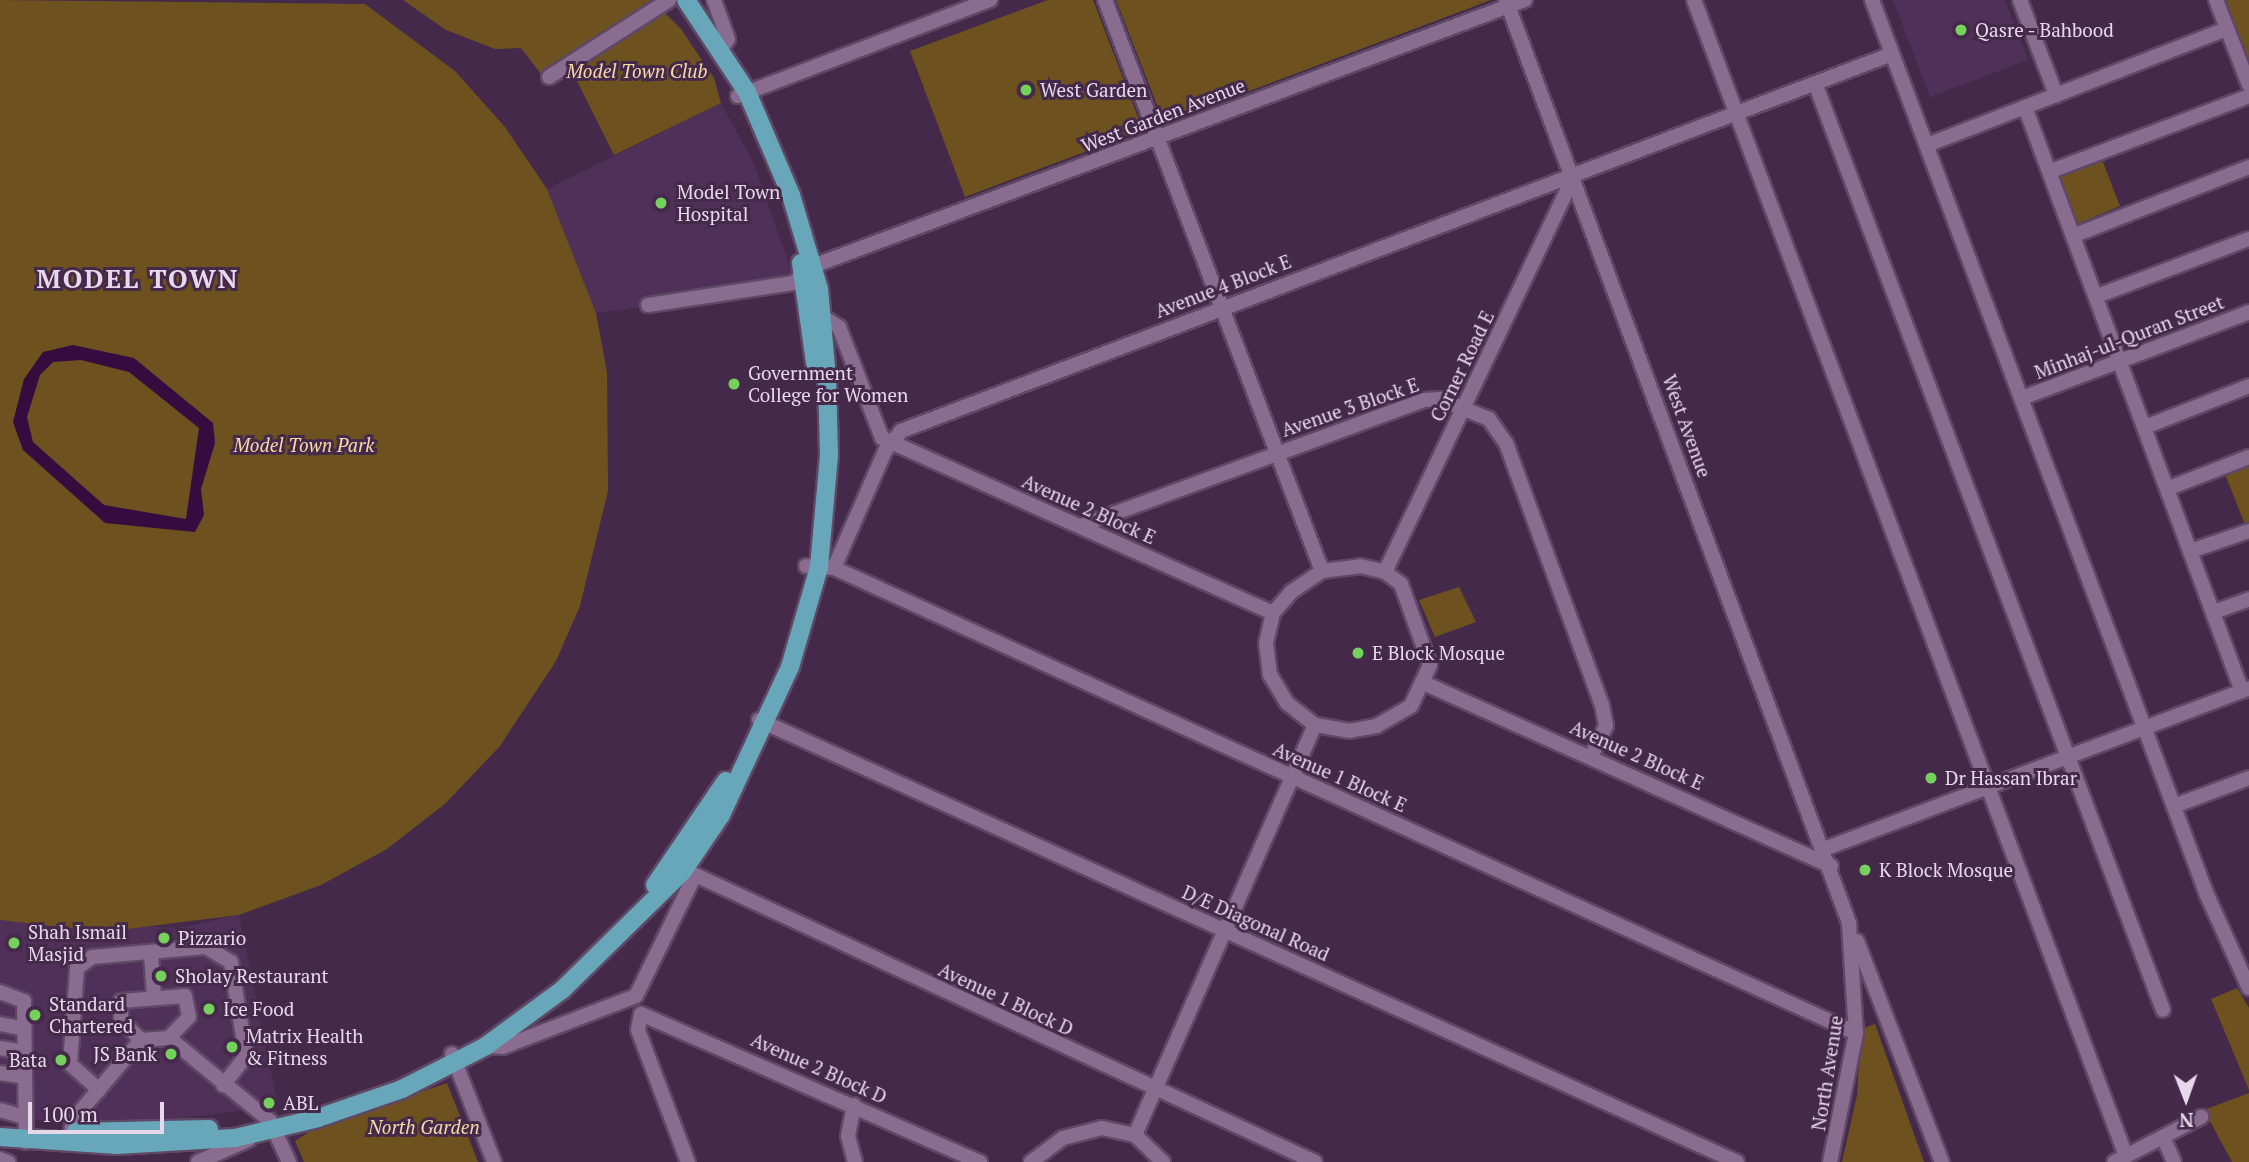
<!DOCTYPE html>
<style>
body{margin:0}
#map{position:relative;width:2249px;height:1162px;overflow:hidden;background:#44294b;font-family:"PT Serif",serif}
div>[style]{position:absolute}
[style*='--x']{left:calc(var(--x)*1px);top:calc(var(--y)*1px);width:calc(var(--w)*1px);rotate:calc(var(--a)*1deg)}
.built>*{inset:0;background:#503058}
.green>*{inset:0;background:#6d511f}
.water>*{inset:0;background:#350c3f}
.roads{filter:drop-shadow(2px 0 #5f4865) drop-shadow(-2px 0 #5f4865) drop-shadow(0 2px #5f4865) drop-shadow(0 -2px #5f4865)}
.minor>*{height:14px;margin:-7px;padding:0 7px;transform-origin:7px;border-radius:7px;background:#8a6c91}
.major>*{height:18px;margin:-9px;padding:0 9px;transform-origin:9px;border-radius:9px;background:#68a7b9}
.dots>*{width:19px;height:19px;translate:-50% -50%;box-sizing:border-box;border:4px solid #44294b;border-radius:50%}
span{translate:-50% -50%;white-space:nowrap;text-align:center;line-height:1.15;-webkit-text-stroke:6px #44294b;paint-order:stroke}
.poi-label{font-size:19px;color:#e8d8ec}
.left{translate:0 -50%;text-align:left}
.right{translate:-100% -50%;text-align:right}
.park-label{font-size:19px;color:#f9d9a4;font-style:italic}
.street-label{font-size:19px;color:#e8d8ec}
.district-label{font-size:26px;color:#e8d8ec;font-weight:700;letter-spacing:2px}
.north{position:absolute;left:2151px;top:1064px;width:70px;height:70px;-webkit-text-stroke:5px #44294b;paint-order:stroke;rotate:179deg;font-size:19px;font-weight:700;line-height:28px;text-align:center;color:#e8d8ec}
.north::after{content:'';display:block;margin:auto;width:24px;height:32px;background:#e8d8ec;clip-path:polygon(50% 0,100% 100%,50% 72%,0 100%)}
.scale{position:absolute;left:28px;top:1102px;width:136px;height:32px;box-sizing:border-box;border:4px solid #e8d8ec;border-top:0;padding-left:9px;font-size:21px;line-height:24px;white-space:nowrap;color:#e8d8ec;-webkit-text-stroke:5px #44294b;paint-order:stroke}
</style>
<div id="map">
<div class="built">
<i style="clip-path:polygon(1893px 0,2005px 0,2028px 60px,1930px 97px)"></i>
<i style="clip-path:polygon(721px 103px,754px 164px,797px 287px,596px 313px,547px 189px)"></i>
<i style="clip-path:polygon(239px 915px,278px 1106px,139px 1123px,0 1118px,0 920px,178px 928px)"></i>
</div>
<div class="green">
<i style="clip-path:polygon(0 0,365px 4px,455px 71px,505px 127px,547px 189px,596px 313px,607px 372px,608px 491px,580px 606px,556px 661px,500px 746px,446px 803px,387px 849px,321px 885px,239px 915px,103px 932px,0 920px)"></i>
<i style="clip-path:polygon(403px 0,652px 0,681px 29px,714px 78px,721px 103px,614px 155px,568px 63px,548px 83px,521px 48px,495px 49px,446px 30px)"></i>
<i style="clip-path:polygon(1048px 0,1093px 0,1143px 130px,965px 197px,910px 51px)"></i>
<i style="clip-path:polygon(1116px 0,1491px 0,1164px 123px)"></i>
<i style="clip-path:polygon(2226px 0,2249px 0,2249px 64px)"></i>
<i style="clip-path:polygon(2101px 157px,2120px 206px,2075px 225px,2057px 175px)"></i>
<i style="clip-path:polygon(2249px 460px,2249px 526px,2246px 527px,2223px 469px)"></i>
<i style="clip-path:polygon(1459px 587px,1476px 622px,1435px 637px,1419px 600px)"></i>
<i style="clip-path:polygon(2237px 988px,2249px 1008px,2249px 1090px,2211px 999px)"></i>
<i style="clip-path:polygon(1875px 1024px,1924px 1162px,1842px 1162px,1857px 1095px,1861px 1029px)"></i>
<i style="clip-path:polygon(447px 1083px,478px 1162px,304px 1162px,295px 1141px,315px 1128px)"></i>
<i style="clip-path:polygon(2249px 1093px,2249px 1162px,2232px 1162px,2204px 1110px)"></i>
</div>
<div class="water">
<i style="clip-path:polygon(evenodd,73px 345px,134px 358px,213px 423px,215px 443px,201px 489px,204px 515px,195px 532px,105px 523px,23px 450px,13px 422px,24px 379px,43px 352px,73px 345px,81px 360px,129px 372px,199px 428px,186px 519px,104px 505px,33px 442px,27px 417px,40px 375px,53px 362px,81px 360px)"></i>
</div>
<div class="roads">
<div class="minor">
<i style="--x:714;--y:0;--w:41;--a:70.3"></i>
<i style="--x:728;--y:39;--w:11;--a:124"></i>
<i style="--x:1105;--y:0;--w:611;--a:69.19"></i>
<i style="--x:1506;--y:0;--w:985;--a:69.61"></i>
<i style="--x:1849;--y:923;--w:110;--a:86.4"></i>
<i style="--x:1856;--y:1033;--w:132;--a:101.4"></i>
<i style="--x:1694;--y:0;--w:1234;--a:69.51"></i>
<i style="--x:2126;--y:1156;--w:13;--a:153"></i>
<i style="--x:1872;--y:0;--w:956;--a:69.48"></i>
<i style="--x:2207;--y:895;--w:102;--a:65.7"></i>
<i style="--x:2020;--y:0;--w:102;--a:69.2"></i>
<i style="--x:2216;--y:0;--w:91;--a:68.8"></i>
<i style="--x:549;--y:77;--w:143;--a:-32.7"></i>
<i style="--x:1815;--y:83;--w:990;--a:69.42"></i>
<i style="--x:738;--y:96;--w:270;--a:-20.9"></i>
<i style="--x:2025;--y:107;--w:623;--a:69.62"></i>
<i style="--x:1927;--y:145;--w:321;--a:-21.2"></i>
<i style="--x:2051;--y:171;--w:212;--a:-20.7"></i>
<i style="--x:2075;--y:235;--w:187;--a:-21.3"></i>
<i style="--x:2097;--y:296;--w:162;--a:-20.6"></i>
<i style="--x:648;--y:305;--w:147;--a:-8.6"></i>
<i style="--x:793;--y:283;--w:26;--a:-40"></i>
<i style="--x:813;--y:266;--w:760;--a:-20.49"></i>
<i style="--x:823;--y:317;--w:19;--a:32"></i>
<i style="--x:839;--y:327;--w:119;--a:68.8"></i>
<i style="--x:882;--y:438;--w:428;--a:24.1"></i>
<i style="--x:2022;--y:398;--w:243;--a:-20.7"></i>
<i style="--x:2145;--y:427;--w:112;--a:-21.5"></i>
<i style="--x:2169;--y:488;--w:86;--a:-21.2"></i>
<i style="--x:1080;--y:526;--w:366;--a:-20.1"></i>
<i style="--x:1424;--y:400;--w:16;--a:-4"></i>
<i style="--x:1440;--y:399;--w:53;--a:22.2"></i>
<i style="--x:1489;--y:419;--w:29;--a:55"></i>
<i style="--x:1506;--y:443;--w:279;--a:69.9"></i>
<i style="--x:1602;--y:705;--w:21;--a:79"></i>
<i style="--x:1606;--y:726;--w:32;--a:116"></i>
<i style="--x:2190;--y:551;--w:62;--a:-18.7"></i>
<i style="--x:806;--y:566;--w:28;--a:4"></i>
<i style="--x:834;--y:568;--w:1123;--a:24.47"></i>
<i style="--x:1360;--y:566;--w:26;--a:13"></i>
<i style="--x:1385;--y:572;--w:20;--a:37"></i>
<i style="--x:1401;--y:584;--w:86;--a:70.3"></i>
<i style="--x:1430;--y:665;--w:45;--a:114.9"></i>
<i style="--x:1411;--y:706;--w:39;--a:150"></i>
<i style="--x:1377;--y:726;--w:27;--a:170"></i>
<i style="--x:1350;--y:731;--w:36;--a:-170"></i>
<i style="--x:1315;--y:725;--w:36;--a:-142"></i>
<i style="--x:1287;--y:703;--w:33;--a:-121"></i>
<i style="--x:1270;--y:675;--w:32;--a:-97"></i>
<i style="--x:1266;--y:643;--w:31;--a:-77"></i>
<i style="--x:1273;--y:613;--w:28;--a:-49"></i>
<i style="--x:1291;--y:592;--w:37;--a:-34"></i>
<i style="--x:1322;--y:571;--w:38;--a:-7"></i>
<i style="--x:834;--y:568;--w:128;--a:-66.4"></i>
<i style="--x:885;--y:451;--w:26;--a:-51"></i>
<i style="--x:901;--y:431;--w:1060;--a:-20.83"></i>
<i style="--x:1385;--y:572;--w:439;--a:-64.5"></i>
<i style="--x:2214;--y:612;--w:37;--a:-20"></i>
<i style="--x:1426;--y:684;--w:444;--a:24.2"></i>
<i style="--x:759;--y:720;--w:1073;--a:24.32"></i>
<i style="--x:2174;--y:806;--w:80;--a:-20.5"></i>
<i style="--x:1824;--y:849;--w:454;--a:-20.7"></i>
<i style="--x:676;--y:866;--w:704;--a:24.85"></i>
<i style="--x:1857;--y:941;--w:237;--a:69"></i>
<i style="--x:151;--y:954;--w:43;--a:86"></i>
<i style="--x:0;--y:992;--w:26;--a:21"></i>
<i style="--x:24;--y:1001;--w:141;--a:89.2"></i>
<i style="--x:641;--y:1014;--w:370;--a:23.6"></i>
<i style="--x:641;--y:1014;--w:16;--a:101"></i>
<i style="--x:638;--y:1030;--w:141;--a:69.3"></i>
<i style="--x:0;--y:1024;--w:25;--a:11"></i>
<i style="--x:141;--y:1040;--w:28;--a:-135"></i>
<i style="--x:121;--y:1020;--w:19;--a:-90"></i>
<i style="--x:121;--y:1001;--w:64;--a:-4.5"></i>
<i style="--x:185;--y:996;--w:21;--a:79"></i>
<i style="--x:189;--y:1017;--w:29;--a:134"></i>
<i style="--x:486;--y:1046;--w:17;--a:3"></i>
<i style="--x:503;--y:1047;--w:142;--a:-21"></i>
<i style="--x:636;--y:996;--w:130;--a:-64"></i>
<i style="--x:0;--y:1048;--w:24;--a:9"></i>
<i style="--x:452;--y:1054;--w:116;--a:68.7"></i>
<i style="--x:0;--y:1073;--w:24;--a:9"></i>
<i style="--x:99;--y:1090;--w:39;--a:-138"></i>
<i style="--x:70;--y:1064;--w:96;--a:-85.8"></i>
<i style="--x:77;--y:968;--w:19;--a:-36"></i>
<i style="--x:92;--y:957;--w:114;--a:-5"></i>
<i style="--x:206;--y:947;--w:29;--a:31"></i>
<i style="--x:231;--y:962;--w:95;--a:80.9"></i>
<i style="--x:246;--y:1056;--w:37;--a:128"></i>
<i style="--x:854;--y:1105;--w:32;--a:101"></i>
<i style="--x:848;--y:1136;--w:27;--a:75"></i>
<i style="--x:0;--y:1110;--w:26;--a:16"></i>
<i style="--x:1135;--y:1135;--w:448;--a:-66.3"></i>
<i style="--x:2163;--y:1137;--w:27;--a:66"></i>
<i style="--x:71;--y:1142;--w:21;--a:-87"></i>
<i style="--x:72;--y:1121;--w:106;--a:-49.6"></i>
<i style="--x:141;--y:1040;--w:28;--a:-4"></i>
<i style="--x:169;--y:1038;--w:131;--a:39.4"></i>
<i style="--x:270;--y:1121;--w:45;--a:65.1"></i>
<i style="--x:2126;--y:1156;--w:85;--a:-27.5"></i>
<i style="--x:0;--y:1159;--w:9;--a:21"></i>
<i style="--x:198;--y:1162;--w:55;--a:-23.7"></i>
<i style="--x:1031;--y:1162;--w:40;--a:-37"></i>
<i style="--x:1063;--y:1138;--w:40;--a:-14.4"></i>
<i style="--x:1102;--y:1128;--w:34;--a:12"></i>
<i style="--x:1135;--y:1135;--w:39;--a:44"></i>
</div>
<div class="major">
<i style="--x:801;--y:263;--w:101;--a:82"></i>
<i style="--x:655;--y:885;--w:126;--a:-55.7"></i>
<i style="--x:76;--y:1132;--w:133;--a:-1.3"></i>
<i style="--x:0;--y:1137;--w:117;--a:3.9"></i>
<i style="--x:117;--y:1145;--w:118;--a:-3.4"></i>
<i style="--x:235;--y:1138;--w:85;--a:-13.5"></i>
<i style="--x:318;--y:1118;--w:89;--a:-19"></i>
<i style="--x:402;--y:1089;--w:94;--a:-27.1"></i>
<i style="--x:486;--y:1046;--w:94;--a:-36.4"></i>
<i style="--x:562;--y:990;--w:170;--a:-44.5"></i>
<i style="--x:683;--y:871;--w:68;--a:-55.8"></i>
<i style="--x:721;--y:815;--w:163;--a:-65"></i>
<i style="--x:790;--y:667;--w:104;--a:-73.8"></i>
<i style="--x:819;--y:567;--w:112;--a:-84.9"></i>
<i style="--x:829;--y:455;--w:77;--a:-91.5"></i>
<i style="--x:827;--y:378;--w:89;--a:-95.1"></i>
<i style="--x:819;--y:289;--w:98;--a:-106.6"></i>
<i style="--x:791;--y:195;--w:112;--a:-113.1"></i>
<i style="--x:747;--y:92;--w:110;--a:-123.5"></i>
</div>
</div>
<div class="dots">
<i style="left:1961px;top:30px;background:#74d25c"></i>
<i style="left:1026px;top:90px;background:#74d25c"></i>
<i style="left:661px;top:203px;background:#74d25c"></i>
<i style="left:734px;top:384px;background:#74d25c"></i>
<i style="left:1358px;top:653px;background:#74d25c"></i>
<i style="left:1931px;top:778px;background:#74d25c"></i>
<i style="left:1865px;top:870px;background:#74d25c"></i>
<i style="left:164px;top:938px;background:#74d25c"></i>
<i style="left:14px;top:943px;background:#74d25c"></i>
<i style="left:161px;top:976px;background:#74d25c"></i>
<i style="left:209px;top:1009px;background:#74d25c"></i>
<i style="left:35px;top:1015px;background:#74d25c"></i>
<i style="left:232px;top:1047px;background:#74d25c"></i>
<i style="left:171px;top:1054px;background:#74d25c"></i>
<i style="left:61px;top:1060px;background:#74d25c"></i>
<i style="left:269px;top:1103px;background:#74d25c"></i>
</div>
<div class="poi-label">
<span class="left" style="left:1975px;top:30px">Qasre - Bahbood</span>
<span class="left" style="left:1040px;top:90px">West Garden</span>
<span class="left" style="left:677px;top:203px">Model Town<br>Hospital</span>
<span class="left" style="left:748px;top:384px">Government<br>College for Women</span>
<span class="left" style="left:1372px;top:653px">E Block Mosque</span>
<span class="left" style="left:1945px;top:778px">Dr Hassan Ibrar</span>
<span class="left" style="left:1879px;top:870px">K Block Mosque</span>
<span class="left" style="left:28px;top:943px">Shah Ismail<br>Masjid</span>
<span class="left" style="left:178px;top:938px">Pizzario</span>
<span class="left" style="left:175px;top:976px">Sholay Restaurant</span>
<span class="left" style="left:49px;top:1015px">Standard<br>Chartered</span>
<span class="left" style="left:223px;top:1009px">Ice Food</span>
<span class="left" style="left:246px;top:1047px">Matrix Health<br>&amp; Fitness</span>
<span class="right" style="left:157px;top:1054px">JS Bank</span>
<span class="right" style="left:47px;top:1060px">Bata</span>
<span class="left" style="left:283px;top:1103px">ABL</span>
</div>
<div class="park-label">
<span style="left:637px;top:71px">Model Town Club</span>
<span style="left:304px;top:445px">Model Town Park</span>
<span style="left:424px;top:1127px">North Garden</span>
</div>
<div class="street-label">
<span style="left:1163px;top:115px;rotate:-21deg">West Garden Avenue</span>
<span style="left:1223px;top:286px;rotate:-21deg">Avenue 4 Block E</span>
<span style="left:2129px;top:337px;rotate:-21deg">Minhaj-ul-Quran Street</span>
<span style="left:1462px;top:366px;rotate:-64deg">Corner Road E</span>
<span style="left:1350px;top:407px;rotate:-19deg">Avenue 3 Block E</span>
<span style="left:1687px;top:426px;rotate:70deg">West Avenue</span>
<span style="left:1089px;top:509px;rotate:24deg">Avenue 2 Block E</span>
<span style="left:1637px;top:755px;rotate:24deg">Avenue 2 Block E</span>
<span style="left:1340px;top:777px;rotate:24deg">Avenue 1 Block E</span>
<span style="left:1256px;top:923px;rotate:24deg">D/E Diagonal Road</span>
<span style="left:1006px;top:999px;rotate:25deg">Avenue 1 Block D</span>
<span style="left:819px;top:1068px;rotate:24deg">Avenue 2 Block D</span>
<span style="left:1827px;top:1073px;rotate:-81deg">North Avenue</span>
</div>
<div class="district-label">
<span style="left:138px;top:279px">MODEL TOWN</span>
</div>
<div class="north">N</div>
<div class="scale">100 m</div>
</div>
